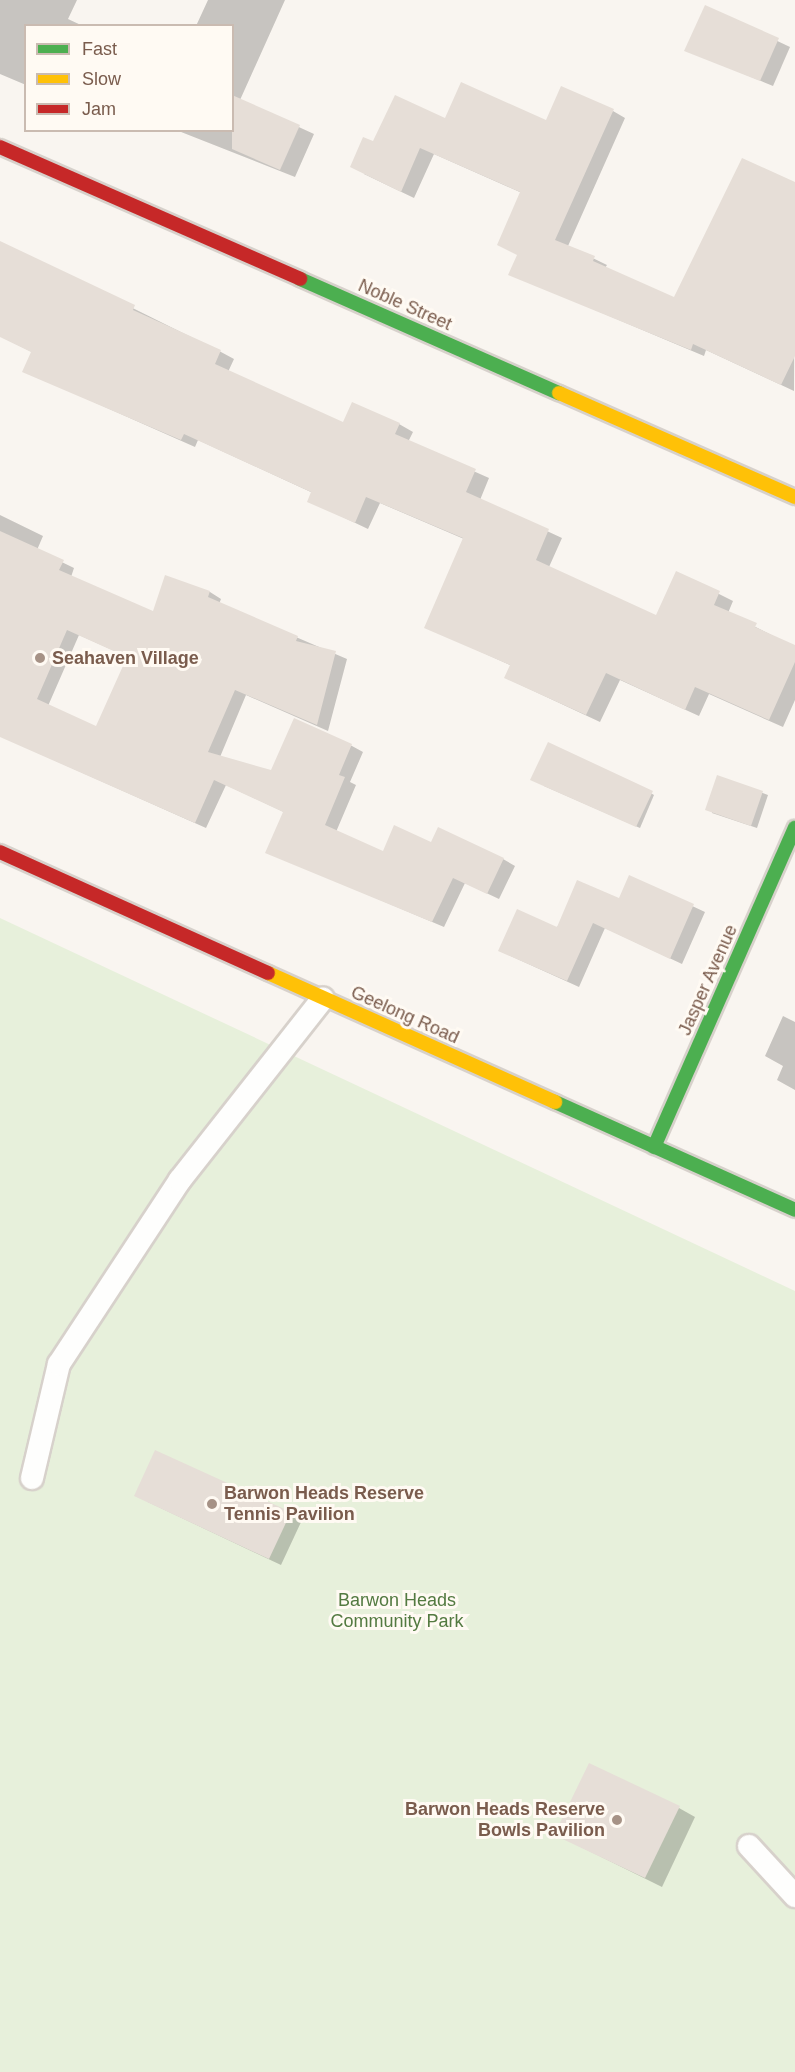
<!DOCTYPE html>
<style>
body{margin:0}
#map{position:relative;width:795px;height:2072px;overflow:hidden;background:#f9f5f0;font-family:Arial,sans-serif}
div>[style]{position:absolute}
[style*='--x']{left:calc(var(--x)*1px);top:calc(var(--y)*1px);width:calc(var(--w)*1px);rotate:calc(var(--a)*1deg)}
.green>*{inset:0;background:#e7f0db}
.shadow>*{inset:0;background:#0003}
.building>*{inset:0;background:#e6ded7}
.roads{filter:drop-shadow(2px 0 #d7d1cb) drop-shadow(-2px 0 #d7d1cb) drop-shadow(0 2px #d7d1cb) drop-shadow(0 -2px #d7d1cb)}
.lane>*{height:22px;margin:-11px;padding:0 11px;transform-origin:11px;border-radius:11px;background:#fefefd}
.fast>*{height:14px;margin:-7px;padding:0 7px;transform-origin:7px;border-radius:7px;background:#4caf50}
.slow>*{height:14px;margin:-7px;padding:0 7px;transform-origin:7px;border-radius:7px;background:#ffc107}
.jam>*{height:14px;margin:-7px;padding:0 7px;transform-origin:7px;border-radius:7px;background:#c62828}
.dots>*{width:16px;height:16px;translate:-50% -50%;box-sizing:border-box;border:3px solid #fffaf3;border-radius:50%}
span{translate:-50% -50%;white-space:nowrap;text-align:center;line-height:1.15;-webkit-text-stroke:6px #fffaf3;paint-order:stroke}
.street-label{font-size:18px;color:#7a5c4d}
.poi-label{font-size:18px;color:#7a5c4d;font-weight:700}
.left{translate:0 -50%;text-align:left}
.right{translate:-100% -50%;text-align:right}
.park-label{font-size:18px;color:#537a41}
.legend{position:absolute;left:24px;top:24px;width:210px;height:108px;box-sizing:border-box;background:#fffaf3;border:2px solid #cabbb1;margin:0;padding:8px 10px;list-style:none;font-size:18px;color:#7a5c4d}
.legend li{display:flex;align-items:center;gap:12px;height:30px}
.legend b{width:30px;border:2px solid #cabbb1}
</style>
<div id="map">
<div class="green">
<i style="clip-path:polygon(0 918px,795px 1291px,795px 2072px,0 2072px)"></i>
</div>
<div class="shadow">
<i style="clip-path:polygon(0 0,77px 0,68px 19px,83px 26px,26px 26px,26px 85px,0 74px)"></i>
<i style="clip-path:polygon(208px 0,285px 0,240px 100px,314px 134px,295px 177px,176px 130px,232px 130px,232px 26px,196px 26px)"></i>
<i style="clip-path:polygon(706px 7px,790px 47px,773px 86px,686px 50px)"></i>
<i style="clip-path:polygon(613px 111px,625px 118px,568px 246px,607px 265px,605px 268px,675px 299px,795px 184px,794px 391px,706px 350px,704px 356px,510px 274px,519px 255px,522px 193px,434px 154px,414px 198px,364px 174px,374px 143px,446px 120px,547px 122px)"></i>
<i style="clip-path:polygon(0 242px,221px 352px,234px 359px,228px 372px,344px 424px,399px 424px,413px 432px,408px 442px,489px 478px,480px 500px,562px 538px,549px 567px,656px 617px,677px 573px,733px 601px,728px 613px,795px 647px,795px 700px,783px 727px,709px 694px,699px 716px,620px 680px,600px 722px,506px 678px,512px 666px,426px 627px,464px 539px,380px 503px,368px 529px,309px 501px,313px 493px,198px 440px,195px 447px,24px 371px,32px 352px,0 336px)"></i>
<i style="clip-path:polygon(evenodd,0 515px,43px 536px,37px 550px,74px 568px,71px 577px,154px 613px,166px 577px,210px 592px,221px 599px,219px 604px,347px 659px,328px 731px,246px 695px,220px 757px,272px 772px,294px 720px,352px 746px,363px 752px,350px 782px,356px 785px,336px 832px,383px 853px,432px 844px,503px 859px,515px 866px,499px 899px,465px 883px,444px 927px,267px 852px,284px 812px,226px 785px,206px 828px,0 736px,0 515px,79px 635px,128px 657px,96px 728px,48px 706px,79px 635px)"></i>
<i style="clip-path:polygon(718px 777px,768px 795px,757px 828px,712px 813px)"></i>
<i style="clip-path:polygon(544px 786px,642px 788px,654px 795px,640px 828px)"></i>
<i style="clip-path:polygon(630px 877px,705px 912px,682px 964px,605px 928px,579px 987px,500px 951px,620px 900px)"></i>
<i style="clip-path:polygon(783px 1016px,795px 1022px,795px 1090px,777px 1080px,783px 1066px,765px 1056px)"></i>
<i style="clip-path:polygon(148px 1502px,290px 1514px,302px 1520px,281px 1565px)"></i>
<i style="clip-path:polygon(679px 1808px,695px 1817px,662px 1887px,573px 1843px)"></i>
</div>
<div class="building">
<i style="clip-path:polygon(705px 5px,779px 38px,760px 81px,684px 51px)"></i>
<i style="clip-path:polygon(461px 82px,546px 120px,561px 86px,614px 109px,555px 240px,595px 256px,593px 261px,674px 297px,742px 158px,795px 182px,795px 356px,781px 385px,693px 344px,691px 350px,508px 275px,517px 255px,497px 245px,520px 192px,420px 148px,401px 192px,350px 167px,363px 137px,373px 141px,395px 95px,445px 118px)"></i>
<i style="clip-path:polygon(232px 95px,300px 125px,280px 170px,232px 149px)"></i>
<i style="clip-path:polygon(0 241px,135px 305px,133px 310px,221px 350px,215px 364px,343px 422px,352px 402px,400px 423px,395px 434px,476px 469px,466px 492px,549px 529px,536px 560px,656px 615px,676px 571px,720px 591px,714px 605px,757px 623px,755px 627px,795px 645px,795px 662px,769px 720px,695px 687px,685px 710px,606px 673px,586px 715px,504px 678px,510px 665px,424px 628px,463px 538px,366px 497px,355px 523px,307px 502px,311px 492px,184px 434px,181px 440px,22px 372px,31px 352px,0 337px)"></i>
<i style="clip-path:polygon(evenodd,0 531px,64px 560px,59px 570px,153px 611px,165px 575px,210px 591px,208px 597px,298px 636px,296px 641px,336px 651px,317px 725px,235px 690px,208px 752px,271px 770px,294px 718px,352px 744px,339px 775px,345px 777px,325px 825px,383px 851px,394px 825px,431px 842px,438px 827px,504px 858px,487px 894px,453px 878px,432px 922px,265px 853px,283px 812px,214px 780px,195px 823px,0 737px,0 531px,67px 630px,127px 657px,96px 726px,37px 699px,67px 630px)"></i>
<i style="clip-path:polygon(548px 742px,653px 791px,636px 827px,530px 780px)"></i>
<i style="clip-path:polygon(717px 775px,763px 791px,751px 826px,705px 810px)"></i>
<i style="clip-path:polygon(629px 875px,694px 904px,670px 959px,593px 923px,567px 981px,498px 951px,517px 909px,557px 927px,577px 880px,619px 898px)"></i>
<i style="clip-path:polygon(155px 1450px,291px 1512px,269px 1559px,134px 1496px)"></i>
<i style="clip-path:polygon(589px 1763px,680px 1806px,645px 1878px,554px 1835px)"></i>
</div>
<div class="roads">
<div class="lane">
<i style="--x:32;--y:1478;--w:117;--a:-76.7"></i>
<i style="--x:59;--y:1364;--w:220;--a:-56.7"></i>
<i style="--x:180;--y:1180;--w:231;--a:-51.8"></i>
<i style="--x:749;--y:1846;--w:68;--a:47.4"></i>
</div>
<div class="fast">
<i style="--x:300;--y:279;--w:283;--a:23.8"></i>
<i style="--x:555;--y:1102;--w:263;--a:24.2"></i>
<i style="--x:654;--y:1147;--w:349;--a:-66.2"></i>
</div>
<div class="slow">
<i style="--x:559;--y:393;--w:258;--a:23.8"></i>
<i style="--x:268;--y:973;--w:315;--a:24.2"></i>
</div>
<div class="jam">
<i style="--x:0;--y:147;--w:328;--a:23.7"></i>
<i style="--x:0;--y:852;--w:294;--a:24.3"></i>
</div>
</div>
<div class="dots">
<i style="left:40px;top:658px;background:#a69286"></i>
<i style="left:212px;top:1504px;background:#a69286"></i>
<i style="left:617px;top:1820px;background:#a69286"></i>
</div>
<div class="street-label">
<span style="left:405px;top:305px;rotate:24deg">Noble Street</span>
<span style="left:708px;top:980px;rotate:-66deg">Jasper Avenue</span>
<span style="left:405px;top:1015px;rotate:24deg">Geelong Road</span>
</div>
<div class="poi-label">
<span class="left" style="left:52px;top:658px">Seahaven Village</span>
<span class="left" style="left:224px;top:1504px">Barwon Heads Reserve<br>Tennis Pavilion</span>
<span class="right" style="left:605px;top:1820px">Barwon Heads Reserve<br>Bowls Pavilion</span>
</div>
<div class="park-label">
<span style="left:397px;top:1611px">Barwon Heads<br>Community Park</span>
</div>
<ul class="legend">
<li><b style="height:8px;background:#4caf50"></b>Fast</li>
<li><b style="height:8px;background:#ffc107"></b>Slow</li>
<li><b style="height:8px;background:#c62828"></b>Jam</li>
</ul>
</div>
